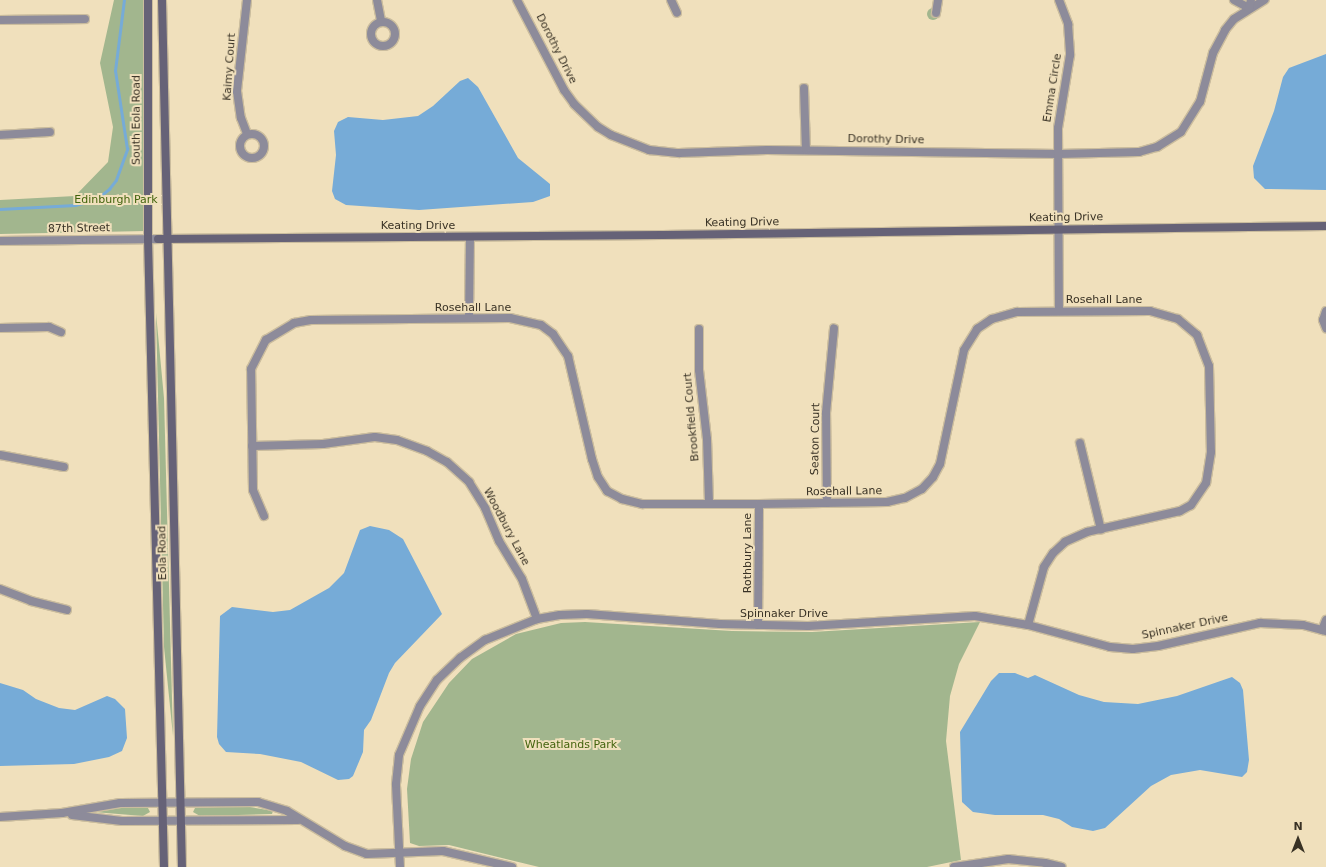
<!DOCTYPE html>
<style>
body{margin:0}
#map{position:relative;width:1326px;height:867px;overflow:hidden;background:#f0e0bc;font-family:"DejaVu Sans",sans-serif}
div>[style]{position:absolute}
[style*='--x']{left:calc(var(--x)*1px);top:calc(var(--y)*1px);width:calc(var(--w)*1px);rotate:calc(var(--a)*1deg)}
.green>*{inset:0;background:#a2b68e}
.round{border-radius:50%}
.water>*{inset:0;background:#76abd7}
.stream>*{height:2.5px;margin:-1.25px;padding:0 1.25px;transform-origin:1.25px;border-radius:1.25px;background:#76abd7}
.roads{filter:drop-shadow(1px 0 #cbbd9e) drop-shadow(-1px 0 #cbbd9e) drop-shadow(0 1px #cbbd9e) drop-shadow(0 -1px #cbbd9e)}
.street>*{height:8px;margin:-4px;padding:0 4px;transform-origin:4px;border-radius:4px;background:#8d8b9a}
.street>.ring{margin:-4px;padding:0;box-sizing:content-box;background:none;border:8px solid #8d8b9a;border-radius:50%}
.secondary>*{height:8px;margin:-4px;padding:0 4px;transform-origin:4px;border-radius:4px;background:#666277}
span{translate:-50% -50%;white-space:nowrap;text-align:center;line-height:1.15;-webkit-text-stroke:4px #f0e0bc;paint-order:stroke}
.street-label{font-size:11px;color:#393225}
.park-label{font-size:11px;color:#42630d}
.north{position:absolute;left:1278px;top:819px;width:40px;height:40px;-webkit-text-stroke:3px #f0e0bc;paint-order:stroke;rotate:0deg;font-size:11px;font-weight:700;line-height:16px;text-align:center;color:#393225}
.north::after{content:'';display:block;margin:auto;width:14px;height:18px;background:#393225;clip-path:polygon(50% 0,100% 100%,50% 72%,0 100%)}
</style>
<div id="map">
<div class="green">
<i style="clip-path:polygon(114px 0,150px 0,146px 231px,0 234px,0 200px,75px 196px,108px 162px,113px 127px,100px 63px)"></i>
<i class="round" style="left:927px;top:8px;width:12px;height:12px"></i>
<i style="clip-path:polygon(156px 313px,164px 398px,173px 736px,164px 647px)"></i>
<i style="clip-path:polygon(585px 622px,732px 631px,812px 632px,980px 622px,959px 664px,950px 696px,946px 741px,961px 860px,927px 867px,539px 867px,449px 845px,419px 846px,410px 843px,407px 789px,411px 759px,423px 722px,449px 683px,472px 659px,516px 634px,561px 623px)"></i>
<i style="clip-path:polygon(120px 805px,147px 806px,150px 812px,143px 816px,94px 812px)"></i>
<i style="clip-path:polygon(244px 806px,273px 811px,272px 814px,200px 816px,193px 812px,195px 808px)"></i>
</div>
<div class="water">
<i style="clip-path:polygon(1326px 54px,1326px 190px,1265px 189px,1254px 178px,1253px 166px,1274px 111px,1283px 77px,1289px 68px)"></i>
<i style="clip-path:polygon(468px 78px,478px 87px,518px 158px,550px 184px,550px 196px,533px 202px,419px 210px,346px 205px,335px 199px,332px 191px,336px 155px,334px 131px,338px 122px,348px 117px,383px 120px,418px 116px,433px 106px,460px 81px)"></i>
<i style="clip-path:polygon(370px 526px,389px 530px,403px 539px,442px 614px,395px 663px,389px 673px,371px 720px,364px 730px,363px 752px,353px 776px,349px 779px,338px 780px,301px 762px,260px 754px,226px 752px,219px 744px,217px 737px,220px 616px,232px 607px,273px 612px,290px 610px,329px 588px,344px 573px,360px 530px)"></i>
<i style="clip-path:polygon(999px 673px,1015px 673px,1028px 678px,1035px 675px,1079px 695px,1104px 702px,1138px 704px,1177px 696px,1232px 677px,1240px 683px,1243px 690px,1249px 760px,1247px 772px,1242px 777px,1200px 770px,1171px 775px,1151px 786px,1105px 828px,1093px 831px,1072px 827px,1059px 819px,1043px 815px,995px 815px,973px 812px,962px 802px,960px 732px,991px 681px)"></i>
<i style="clip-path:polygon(0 683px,23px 690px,36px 699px,59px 708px,75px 710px,107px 696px,115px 699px,125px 709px,127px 738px,122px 751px,109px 757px,74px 764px,0 766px)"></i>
</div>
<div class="stream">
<i style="--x:0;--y:209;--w:75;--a:-3.1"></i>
<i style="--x:75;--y:205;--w:21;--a:-14"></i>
<i style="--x:95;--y:200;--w:18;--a:-38"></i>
<i style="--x:109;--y:189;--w:11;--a:-52"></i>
<i style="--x:116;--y:180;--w:33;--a:-70"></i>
<i style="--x:127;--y:149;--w:79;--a:-98.7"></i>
<i style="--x:115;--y:71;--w:72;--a:-82.8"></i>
</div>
<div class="roads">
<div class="street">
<i style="--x:247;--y:0;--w:92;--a:96.3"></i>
<i style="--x:237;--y:91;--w:27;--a:82"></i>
<i style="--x:241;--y:118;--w:17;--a:69"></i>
<i style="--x:377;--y:0;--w:21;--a:79"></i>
<i style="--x:517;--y:0;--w:102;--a:62.4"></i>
<i style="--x:564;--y:90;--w:17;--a:54"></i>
<i style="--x:574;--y:104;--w:33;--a:44"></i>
<i style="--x:598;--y:127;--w:15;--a:32"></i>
<i style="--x:611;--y:135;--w:41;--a:21.5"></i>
<i style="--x:649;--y:150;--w:30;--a:6"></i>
<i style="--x:679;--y:153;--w:88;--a:-2"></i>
<i style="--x:767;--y:150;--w:292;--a:0.8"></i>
<i style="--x:1059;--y:154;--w:80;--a:-1.4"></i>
<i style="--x:1139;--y:152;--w:19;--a:-16"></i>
<i style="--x:1157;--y:147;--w:28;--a:-32"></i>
<i style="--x:1181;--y:132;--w:36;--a:-58"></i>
<i style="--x:1200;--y:102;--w:51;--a:-75.1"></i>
<i style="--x:1213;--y:53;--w:26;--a:-62"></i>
<i style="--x:1225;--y:30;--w:14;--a:-51"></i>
<i style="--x:1234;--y:19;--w:36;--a:-32"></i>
<i style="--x:671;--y:0;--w:14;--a:65"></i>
<i style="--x:1059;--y:0;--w:26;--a:69"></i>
<i style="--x:1068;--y:24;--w:31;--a:86"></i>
<i style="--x:1070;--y:55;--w:74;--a:99.3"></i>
<i style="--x:1058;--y:128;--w:183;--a:89.7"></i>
<i style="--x:1234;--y:0;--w:17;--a:28"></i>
<i style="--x:1249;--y:8;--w:8;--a:-76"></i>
<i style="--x:936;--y:13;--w:13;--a:-81"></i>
<i style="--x:0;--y:20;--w:85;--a:-0.7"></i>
<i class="ring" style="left:371px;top:22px;width:16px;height:16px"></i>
<i style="--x:804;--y:88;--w:62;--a:88.2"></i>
<i class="ring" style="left:240px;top:134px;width:16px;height:16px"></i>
<i style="--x:0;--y:135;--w:50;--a:-3.4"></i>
<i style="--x:0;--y:241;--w:158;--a:-0.7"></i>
<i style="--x:1326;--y:311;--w:9;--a:108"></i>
<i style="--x:1323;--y:320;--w:9;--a:69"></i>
<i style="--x:469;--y:318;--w:81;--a:-89.3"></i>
<i style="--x:0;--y:328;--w:49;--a:-1.2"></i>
<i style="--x:49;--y:327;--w:13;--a:23"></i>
<i style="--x:699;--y:329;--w:41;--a:90"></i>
<i style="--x:699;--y:370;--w:69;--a:83.4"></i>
<i style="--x:707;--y:439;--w:65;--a:88.2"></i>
<i style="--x:1080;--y:443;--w:89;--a:76.4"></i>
<i style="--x:252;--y:446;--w:71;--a:-1.6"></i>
<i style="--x:323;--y:444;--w:52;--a:-7.7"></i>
<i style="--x:375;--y:437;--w:22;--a:8"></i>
<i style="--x:397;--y:440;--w:32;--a:20"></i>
<i style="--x:427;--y:451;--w:23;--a:29"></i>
<i style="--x:447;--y:462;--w:30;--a:42"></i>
<i style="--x:469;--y:482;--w:31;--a:58"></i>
<i style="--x:485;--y:508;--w:36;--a:67"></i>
<i style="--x:499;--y:541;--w:44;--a:58.8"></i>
<i style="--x:522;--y:579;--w:43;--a:69.4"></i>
<i style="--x:0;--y:455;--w:65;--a:10.6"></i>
<i style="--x:827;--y:503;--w:90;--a:-90.6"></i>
<i style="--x:826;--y:413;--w:85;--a:-84.6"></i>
<i style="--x:264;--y:516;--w:28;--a:-113"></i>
<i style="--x:253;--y:490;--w:121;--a:-90.9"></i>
<i style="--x:251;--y:369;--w:33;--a:-63"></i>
<i style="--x:266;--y:340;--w:33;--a:-31"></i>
<i style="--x:294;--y:323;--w:17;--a:-10"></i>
<i style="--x:311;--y:320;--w:199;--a:-0.6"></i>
<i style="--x:510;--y:318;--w:32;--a:13"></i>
<i style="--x:541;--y:325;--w:15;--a:37"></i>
<i style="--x:553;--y:334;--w:27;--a:56"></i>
<i style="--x:568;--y:356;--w:106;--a:76.9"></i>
<i style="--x:592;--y:459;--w:19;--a:72"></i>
<i style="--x:598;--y:477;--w:17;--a:57"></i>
<i style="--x:607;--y:491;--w:17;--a:28"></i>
<i style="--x:622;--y:499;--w:21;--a:14"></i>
<i style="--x:642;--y:504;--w:117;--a:0"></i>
<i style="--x:759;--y:504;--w:128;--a:-0.9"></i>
<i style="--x:887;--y:502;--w:18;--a:-13"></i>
<i style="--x:905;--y:498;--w:19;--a:-28"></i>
<i style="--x:922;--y:489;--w:16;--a:-47"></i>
<i style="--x:933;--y:477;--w:15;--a:-62"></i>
<i style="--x:940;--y:464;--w:116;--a:-78.1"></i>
<i style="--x:964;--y:350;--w:25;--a:-58"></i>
<i style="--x:977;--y:329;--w:18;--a:-34"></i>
<i style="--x:992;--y:319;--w:26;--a:-16"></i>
<i style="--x:1017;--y:312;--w:133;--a:-0.4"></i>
<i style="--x:1150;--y:311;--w:29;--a:16"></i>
<i style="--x:1178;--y:319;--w:25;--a:40"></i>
<i style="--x:1197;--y:335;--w:33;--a:69"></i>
<i style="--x:1209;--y:366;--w:86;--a:88.7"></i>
<i style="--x:1211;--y:452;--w:31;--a:99"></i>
<i style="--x:1206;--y:483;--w:27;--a:124"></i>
<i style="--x:1191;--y:505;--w:13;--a:151"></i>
<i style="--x:1180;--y:511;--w:95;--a:167.3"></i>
<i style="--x:1087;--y:532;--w:24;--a:156"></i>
<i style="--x:1065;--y:542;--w:16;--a:137"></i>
<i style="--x:1053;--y:553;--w:17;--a:123"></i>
<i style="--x:1044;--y:567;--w:60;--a:105.4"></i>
<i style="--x:0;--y:589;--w:33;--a:21"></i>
<i style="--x:31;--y:601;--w:37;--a:14"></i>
<i style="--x:758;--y:625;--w:121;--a:-89.5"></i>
<i style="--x:1322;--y:630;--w:11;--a:-68"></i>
<i style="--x:72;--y:815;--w:50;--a:6.8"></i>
<i style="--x:122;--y:821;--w:176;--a:-0.3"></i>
<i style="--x:0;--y:817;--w:62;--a:-3.7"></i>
<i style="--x:62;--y:813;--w:59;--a:-9.8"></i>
<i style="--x:120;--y:803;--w:138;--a:-0.4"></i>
<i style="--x:258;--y:802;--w:30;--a:17"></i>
<i style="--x:287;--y:811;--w:68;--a:31.1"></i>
<i style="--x:345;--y:846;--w:23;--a:20"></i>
<i style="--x:367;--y:854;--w:76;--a:-2.3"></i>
<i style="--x:443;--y:851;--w:71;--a:13.1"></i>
<i style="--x:400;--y:867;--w:83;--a:-92.8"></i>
<i style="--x:396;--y:784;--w:29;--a:-84"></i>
<i style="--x:399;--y:755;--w:53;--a:-66.8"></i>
<i style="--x:420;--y:706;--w:31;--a:-57"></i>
<i style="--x:437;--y:680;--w:32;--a:-44"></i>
<i style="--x:460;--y:658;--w:31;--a:-36"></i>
<i style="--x:485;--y:640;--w:56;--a:-22"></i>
<i style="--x:537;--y:619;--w:23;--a:-10"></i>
<i style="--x:560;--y:615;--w:27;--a:-2"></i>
<i style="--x:587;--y:614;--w:133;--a:4.3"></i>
<i style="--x:720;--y:624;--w:88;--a:1.3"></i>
<i style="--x:808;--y:626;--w:167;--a:-3.4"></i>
<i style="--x:975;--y:616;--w:54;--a:9.6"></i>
<i style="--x:1028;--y:625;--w:85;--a:15"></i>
<i style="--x:1110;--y:647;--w:23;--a:5"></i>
<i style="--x:1133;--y:649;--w:25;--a:-7"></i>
<i style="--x:1158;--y:646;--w:105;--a:-12.7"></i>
<i style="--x:1260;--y:623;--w:43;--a:2.7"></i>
<i style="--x:1303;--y:625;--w:24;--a:15"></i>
<i style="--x:954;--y:867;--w:55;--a:-8.4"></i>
<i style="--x:1008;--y:859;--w:37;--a:6"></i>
<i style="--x:1045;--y:863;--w:17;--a:13"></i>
</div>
<div class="secondary">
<i style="--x:148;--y:0;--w:239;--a:90"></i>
<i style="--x:148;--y:239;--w:628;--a:88.54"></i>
<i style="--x:162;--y:0;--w:867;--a:88.68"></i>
<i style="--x:158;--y:239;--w:503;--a:-0.46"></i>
<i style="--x:661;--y:235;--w:665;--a:-0.78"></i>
</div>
</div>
<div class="street-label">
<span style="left:556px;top:49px;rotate:63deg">Dorothy Drive</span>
<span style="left:230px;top:67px;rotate:-86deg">Kaimy Court</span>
<span style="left:1053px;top:88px;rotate:-81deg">Emma Circle</span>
<span style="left:137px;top:120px;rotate:-90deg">South Eola Road</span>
<span style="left:886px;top:140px;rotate:1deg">Dorothy Drive</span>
<span style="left:1066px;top:218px;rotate:-1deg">Keating Drive</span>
<span style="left:742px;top:223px;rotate:-1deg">Keating Drive</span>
<span style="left:418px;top:226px">Keating Drive</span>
<span style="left:79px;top:229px;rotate:-1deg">87th Street</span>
<span style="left:1104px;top:300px">Rosehall Lane</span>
<span style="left:473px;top:308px">Rosehall Lane</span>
<span style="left:692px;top:417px;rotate:-95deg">Brookfield Court</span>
<span style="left:816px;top:439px;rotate:-89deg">Seaton Court</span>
<span style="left:844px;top:492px;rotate:-1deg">Rosehall Lane</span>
<span style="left:506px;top:527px;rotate:62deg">Woodbury Lane</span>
<span style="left:163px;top:553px;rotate:-91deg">Eola Road</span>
<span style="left:748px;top:553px;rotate:-90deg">Rothbury Lane</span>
<span style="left:784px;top:614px">Spinnaker Drive</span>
<span style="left:1185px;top:627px;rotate:-12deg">Spinnaker Drive</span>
</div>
<div class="park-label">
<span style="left:116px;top:200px">Edinburgh Park</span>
<span style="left:571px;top:745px">Wheatlands Park</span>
</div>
<div class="north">N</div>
</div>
